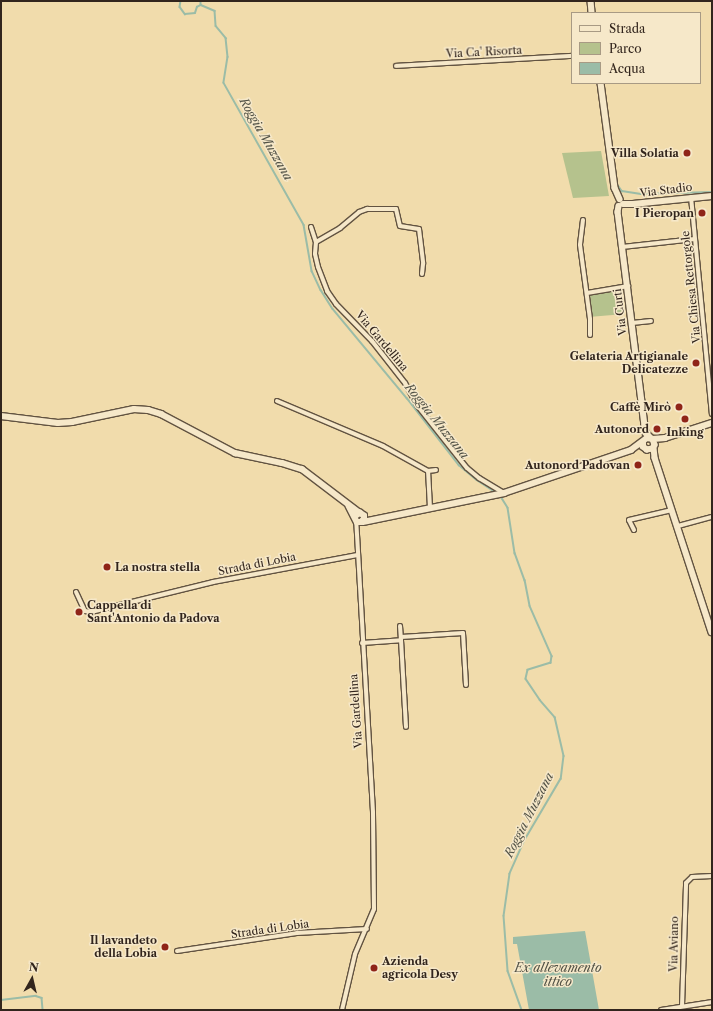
<!DOCTYPE html>
<meta charset="utf-8">
<style>
body{margin:0}
#map{position:relative;width:713px;height:1011px;overflow:hidden;background:#f1dcac;font-family:"Libre Caslon Text",serif}
div>[style]{position:absolute}
[style*='--x']{left:calc(var(--x)*1px);top:calc(var(--y)*1px);width:calc(var(--w)*1px);rotate:calc(var(--a)*1deg)}
.green>*{inset:0;background:#b5c28d}
.water>*{inset:0;background:#9bbca7}
.stream>*{height:1.5px;margin:-0.75px;padding:0 0.75px;transform-origin:0.75px;border-radius:0.75px;background:#9bbca7}
.roads{filter:drop-shadow(1px 0 #625341) drop-shadow(-1px 0 #625341) drop-shadow(0 1px #625341) drop-shadow(0 -1px #625341)}
.minor>*{height:4px;margin:-2px;padding:0 2px;transform-origin:2px;border-radius:2px;background:#f6e8c9}
.tertiary>*{height:5.5px;margin:-2.75px;padding:0 2.75px;transform-origin:2.75px;border-radius:2.75px;background:#f6e8c9}
.dots>*{width:11px;height:11px;translate:-50% -50%;box-sizing:border-box;border:2px solid #f6e8c9;border-radius:50%}
span{translate:-50% -50%;white-space:nowrap;text-align:center;line-height:1.15;-webkit-text-stroke:3px #f6e8c9;paint-order:stroke}
.street-label{font-size:11px;color:#32251d}
.poi-label{font-size:11px;color:#32251d;font-weight:700}
.right{translate:-100% -50%;text-align:right}
.left{translate:0 -50%;text-align:left}
.water-label{font-size:12px;color:#525246;font-style:italic}
.frame{position:absolute;inset:0;border:2px solid #32251d;pointer-events:none}
.legend{position:absolute;left:571px;top:12px;width:130px;height:72px;box-sizing:border-box;background:#f6e8c9;border:1px solid #a89a84;margin:0;padding:5px 7px;list-style:none;font-size:12px;color:#32251d}
.legend li{display:flex;align-items:center;gap:8px;height:20px}
.legend b{width:20px;border:1px solid #a89a84}
.north{position:absolute;left:12px;top:959px;width:40px;height:40px;-webkit-text-stroke:3px #f6e8c9;paint-order:stroke;rotate:8deg;font-size:11px;font-weight:700;line-height:16px;text-align:center;color:#32251d}
.north::after{content:'';display:block;margin:auto;width:14px;height:18px;background:#32251d;clip-path:polygon(50% 0,100% 100%,50% 72%,0 100%)}
</style>
<div id="map">
<div class="green">
<i style="clip-path:polygon(601px 151px,609px 196px,573px 198px,562px 153px)"></i>
<i style="clip-path:polygon(621px 290px,624px 314px,589px 317px,587px 294px)"></i>
</div>
<div class="water">
<i style="clip-path:polygon(585px 931px,599px 1010px,529px 1010px,517px 944px,513px 944px,513px 937px)"></i>
</div>
<div class="stream">
<i style="--x:181;--y:1;--w:6;--a:99"></i>
<i style="--x:180;--y:7;--w:9;--a:54"></i>
<i style="--x:185;--y:14;--w:10;--a:-6"></i>
<i style="--x:195;--y:13;--w:6;--a:-72"></i>
<i style="--x:197;--y:7;--w:4;--a:-27"></i>
<i style="--x:201;--y:1;--w:4;--a:90"></i>
<i style="--x:201;--y:5;--w:15;--a:23"></i>
<i style="--x:215;--y:11;--w:15;--a:86"></i>
<i style="--x:216;--y:26;--w:16;--a:50"></i>
<i style="--x:226;--y:38;--w:19;--a:84"></i>
<i style="--x:228;--y:57;--w:26;--a:99"></i>
<i style="--x:224;--y:83;--w:163;--a:60.6"></i>
<i style="--x:304;--y:225;--w:47;--a:80.1"></i>
<i style="--x:312;--y:271;--w:21;--a:65"></i>
<i style="--x:321;--y:290;--w:22;--a:58"></i>
<i style="--x:333;--y:309;--w:116;--a:50.3"></i>
<i style="--x:407;--y:398;--w:85;--a:52.2"></i>
<i style="--x:459;--y:465;--w:23;--a:40"></i>
<i style="--x:477;--y:480;--w:24;--a:33"></i>
<i style="--x:604;--y:83;--w:12;--a:85"></i>
<i style="--x:617;--y:184;--w:9;--a:54"></i>
<i style="--x:622;--y:191;--w:19;--a:9"></i>
<i style="--x:641;--y:194;--w:71;--a:-1.6"></i>
<i style="--x:500;--y:495;--w:15;--a:58"></i>
<i style="--x:508;--y:508;--w:46;--a:81.2"></i>
<i style="--x:515;--y:553;--w:29;--a:70"></i>
<i style="--x:525;--y:580;--w:26;--a:79"></i>
<i style="--x:530;--y:606;--w:55;--a:66.3"></i>
<i style="--x:552;--y:656;--w:7;--a:98"></i>
<i style="--x:551;--y:663;--w:24;--a:163"></i>
<i style="--x:528;--y:670;--w:9;--a:103"></i>
<i style="--x:526;--y:679;--w:25;--a:56"></i>
<i style="--x:540;--y:700;--w:23;--a:49"></i>
<i style="--x:555;--y:717;--w:40;--a:77"></i>
<i style="--x:564;--y:756;--w:23;--a:97"></i>
<i style="--x:561;--y:779;--w:71;--a:120.5"></i>
<i style="--x:525;--y:840;--w:37;--a:114"></i>
<i style="--x:510;--y:874;--w:42;--a:98.1"></i>
<i style="--x:504;--y:916;--w:55;--a:85.8"></i>
<i style="--x:508;--y:971;--w:41;--a:70.3"></i>
<i style="--x:1;--y:1000;--w:35;--a:-7"></i>
<i style="--x:36;--y:996;--w:6;--a:18"></i>
<i style="--x:42;--y:998;--w:12;--a:85"></i>
</div>
<div class="roads">
<div class="minor">
<i style="--x:396;--y:66;--w:176;--a:-3.3"></i>
<i style="--x:691;--y:197;--w:218;--a:84.5"></i>
<i style="--x:583;--y:220;--w:25;--a:97"></i>
<i style="--x:580;--y:245;--w:75;--a:82.3"></i>
<i style="--x:590;--y:319;--w:16;--a:90"></i>
<i style="--x:311;--y:227;--w:16;--a:72"></i>
<i style="--x:316;--y:242;--w:12;--a:95"></i>
<i style="--x:315;--y:254;--w:13;--a:77"></i>
<i style="--x:318;--y:267;--w:26;--a:69"></i>
<i style="--x:327;--y:291;--w:16;--a:55"></i>
<i style="--x:336;--y:304;--w:52;--a:45.8"></i>
<i style="--x:372;--y:341;--w:53;--a:51.8"></i>
<i style="--x:405;--y:383;--w:25;--a:61"></i>
<i style="--x:417;--y:405;--w:80;--a:51.6"></i>
<i style="--x:467;--y:468;--w:16;--a:40"></i>
<i style="--x:479;--y:478;--w:29;--a:31"></i>
<i style="--x:316;--y:242;--w:28;--a:-30"></i>
<i style="--x:340;--y:228;--w:25;--a:-40"></i>
<i style="--x:359;--y:212;--w:9;--a:-21"></i>
<i style="--x:367;--y:209;--w:29;--a:0"></i>
<i style="--x:396;--y:209;--w:17;--a:77"></i>
<i style="--x:400;--y:226;--w:19;--a:9"></i>
<i style="--x:419;--y:229;--w:35;--a:83"></i>
<i style="--x:423;--y:264;--w:10;--a:96"></i>
<i style="--x:622;--y:247;--w:73;--a:-6.3"></i>
<i style="--x:587;--y:293;--w:42;--a:-9.7"></i>
<i style="--x:632;--y:323;--w:19;--a:-6"></i>
<i style="--x:277;--y:401;--w:115;--a:23"></i>
<i style="--x:383;--y:446;--w:51;--a:29.1"></i>
<i style="--x:430;--y:508;--w:37;--a:-93"></i>
<i style="--x:428;--y:471;--w:8;--a:-7"></i>
<i style="--x:678;--y:526;--w:35;--a:-15"></i>
<i style="--x:634;--y:530;--w:11;--a:-117"></i>
<i style="--x:629;--y:520;--w:44;--a:-13.1"></i>
<i style="--x:76;--y:592;--w:21;--a:65"></i>
<i style="--x:85;--y:611;--w:6;--a:9"></i>
<i style="--x:91;--y:612;--w:126;--a:-13.8"></i>
<i style="--x:213;--y:582;--w:147;--a:-10.6"></i>
<i style="--x:401;--y:637;--w:62;--a:-3.7"></i>
<i style="--x:463;--y:633;--w:52;--a:86.7"></i>
<i style="--x:401;--y:640;--w:87;--a:86.7"></i>
<i style="--x:362;--y:643;--w:39;--a:-4"></i>
<i style="--x:401;--y:640;--w:14;--a:-94"></i>
<i style="--x:177;--y:951;--w:121;--a:-8.5"></i>
<i style="--x:297;--y:933;--w:70;--a:-3.3"></i>
<i style="--x:682;--y:1006;--w:123;--a:-88.1"></i>
<i style="--x:686;--y:883;--w:8;--a:-45"></i>
<i style="--x:692;--y:877;--w:20;--a:-3"></i>
<i style="--x:342;--y:1010;--w:57;--a:-76.9"></i>
<i style="--x:355;--y:954;--w:49;--a:-67.1"></i>
<i style="--x:374;--y:909;--w:97;--a:-90.6"></i>
<i style="--x:373;--y:812;--w:291;--a:-93.3"></i>
<i style="--x:661;--y:1010;--w:52;--a:-8.9"></i>
</div>
<div class="tertiary">
<i style="--x:591;--y:1;--w:12;--a:85"></i>
<i style="--x:601;--y:83;--w:106;--a:82.4"></i>
<i style="--x:615;--y:188;--w:12;--a:66"></i>
<i style="--x:623;--y:204;--w:10;--a:0"></i>
<i style="--x:633;--y:204;--w:79;--a:-5.8"></i>
<i style="--x:619;--y:206;--w:6;--a:99"></i>
<i style="--x:618;--y:212;--w:215;--a:82.8"></i>
<i style="--x:645;--y:425;--w:8;--a:83"></i>
<i style="--x:646;--y:433;--w:7;--a:45"></i>
<i style="--x:1;--y:416;--w:57;--a:7"></i>
<i style="--x:58;--y:423;--w:14;--a:-4"></i>
<i style="--x:72;--y:422;--w:63;--a:-11.8"></i>
<i style="--x:134;--y:409;--w:14;--a:4"></i>
<i style="--x:148;--y:410;--w:14;--a:17"></i>
<i style="--x:161;--y:414;--w:84;--a:27.8"></i>
<i style="--x:235;--y:453;--w:48;--a:12"></i>
<i style="--x:282;--y:463;--w:21;--a:17"></i>
<i style="--x:302;--y:469;--w:73;--a:37.2"></i>
<i style="--x:653;--y:439;--w:12;--a:-5"></i>
<i style="--x:665;--y:438;--w:49;--a:-17.7"></i>
<i style="--x:654;--y:448;--w:10;--a:84"></i>
<i style="--x:655;--y:458;--w:183;--a:71.9"></i>
<i style="--x:349;--y:506;--w:18;--a:63"></i>
<i style="--x:357;--y:522;--w:4;--a:0"></i>
<i style="--x:361;--y:522;--w:4;--a:-45"></i>
<i style="--x:364;--y:519;--w:3;--a:-90"></i>
<i style="--x:364;--y:516;--w:5;--a:-143"></i>
<i style="--x:360;--y:513;--w:6;--a:141"></i>
<i style="--x:363;--y:522;--w:144;--a:-11.6"></i>
<i style="--x:504;--y:493;--w:134;--a:-18.7"></i>
<i style="--x:631;--y:450;--w:20;--a:-37"></i>
<i style="--x:647;--y:438;--w:6;--a:9"></i>
<i style="--x:653;--y:439;--w:6;--a:72"></i>
<i style="--x:655;--y:445;--w:4;--a:117"></i>
<i style="--x:653;--y:449;--w:6;--a:171"></i>
<i style="--x:647;--y:450;--w:5;--a:-143"></i>
<i style="--x:643;--y:447;--w:4;--a:-90"></i>
</div>
</div>
<div class="dots">
<i style="left:687px;top:153px;background:#8f2418"></i>
<i style="left:702px;top:213px;background:#8f2418"></i>
<i style="left:696px;top:363px;background:#8f2418"></i>
<i style="left:679px;top:407px;background:#8f2418"></i>
<i style="left:685px;top:419px;background:#8f2418"></i>
<i style="left:657px;top:429px;background:#8f2418"></i>
<i style="left:638px;top:465px;background:#8f2418"></i>
<i style="left:107px;top:567px;background:#8f2418"></i>
<i style="left:79px;top:612px;background:#8f2418"></i>
<i style="left:165px;top:947px;background:#8f2418"></i>
<i style="left:374px;top:968px;background:#8f2418"></i>
</div>
<div class="street-label">
<span style="left:484px;top:52px;rotate:-3deg">Via Ca' Risorta</span>
<span style="left:666px;top:190px;rotate:-7deg">Via Stadio</span>
<span style="left:691px;top:287px;rotate:-96deg">Via Chiesa Rettorgole</span>
<span style="left:620px;top:312px;rotate:-97deg">Via Curti</span>
<span style="left:382px;top:341px;rotate:50deg">Via Gardellina</span>
<span style="left:257px;top:564px;rotate:-11deg">Strada di Lobia</span>
<span style="left:356px;top:711px;rotate:-94deg">Via Gardellina</span>
<span style="left:270px;top:929px;rotate:-8deg">Strada di Lobia</span>
<span style="left:674px;top:944px;rotate:-89deg">Via Aviano</span>
</div>
<div class="poi-label">
<span class="right" style="left:679px;top:153px">Villa Solatia</span>
<span class="right" style="left:694px;top:213px">I Pieropan</span>
<span class="right" style="left:688px;top:363px">Gelateria Artigianale<br>Delicatezze</span>
<span class="right" style="left:671px;top:407px">Caffè Mirò</span>
<span class="right" style="left:649px;top:429px">Autonord</span>
<span style="left:685px;top:432px">Inking</span>
<span class="right" style="left:630px;top:465px">Autonord Padovan</span>
<span class="left" style="left:115px;top:567px">La nostra stella</span>
<span class="left" style="left:87px;top:612px">Cappella di<br>Sant'Antonio da Padova</span>
<span class="right" style="left:157px;top:947px">Il lavandeto<br>della Lobia</span>
<span class="left" style="left:382px;top:968px">Azienda<br>agricola Desy</span>
</div>
<div class="water-label">
<span style="left:266px;top:139px;rotate:60deg">Roggia Muzzana</span>
<span style="left:437px;top:421px;rotate:51deg">Roggia Muzzana</span>
<span style="left:529px;top:815px;rotate:-63deg">Roggia Muzzana</span>
<span style="left:558px;top:975px">Ex allevamento<br>ittico</span>
</div>
<div class="frame"></div>
<ul class="legend">
<li><b style="height:5px;background:#f6e8c9"></b>Strada</li>
<li><b style="height:11px;background:#b5c28d"></b>Parco</li>
<li><b style="height:11px;background:#9bbca7"></b>Acqua</li>
</ul>
<div class="north">N</div>
</div>
